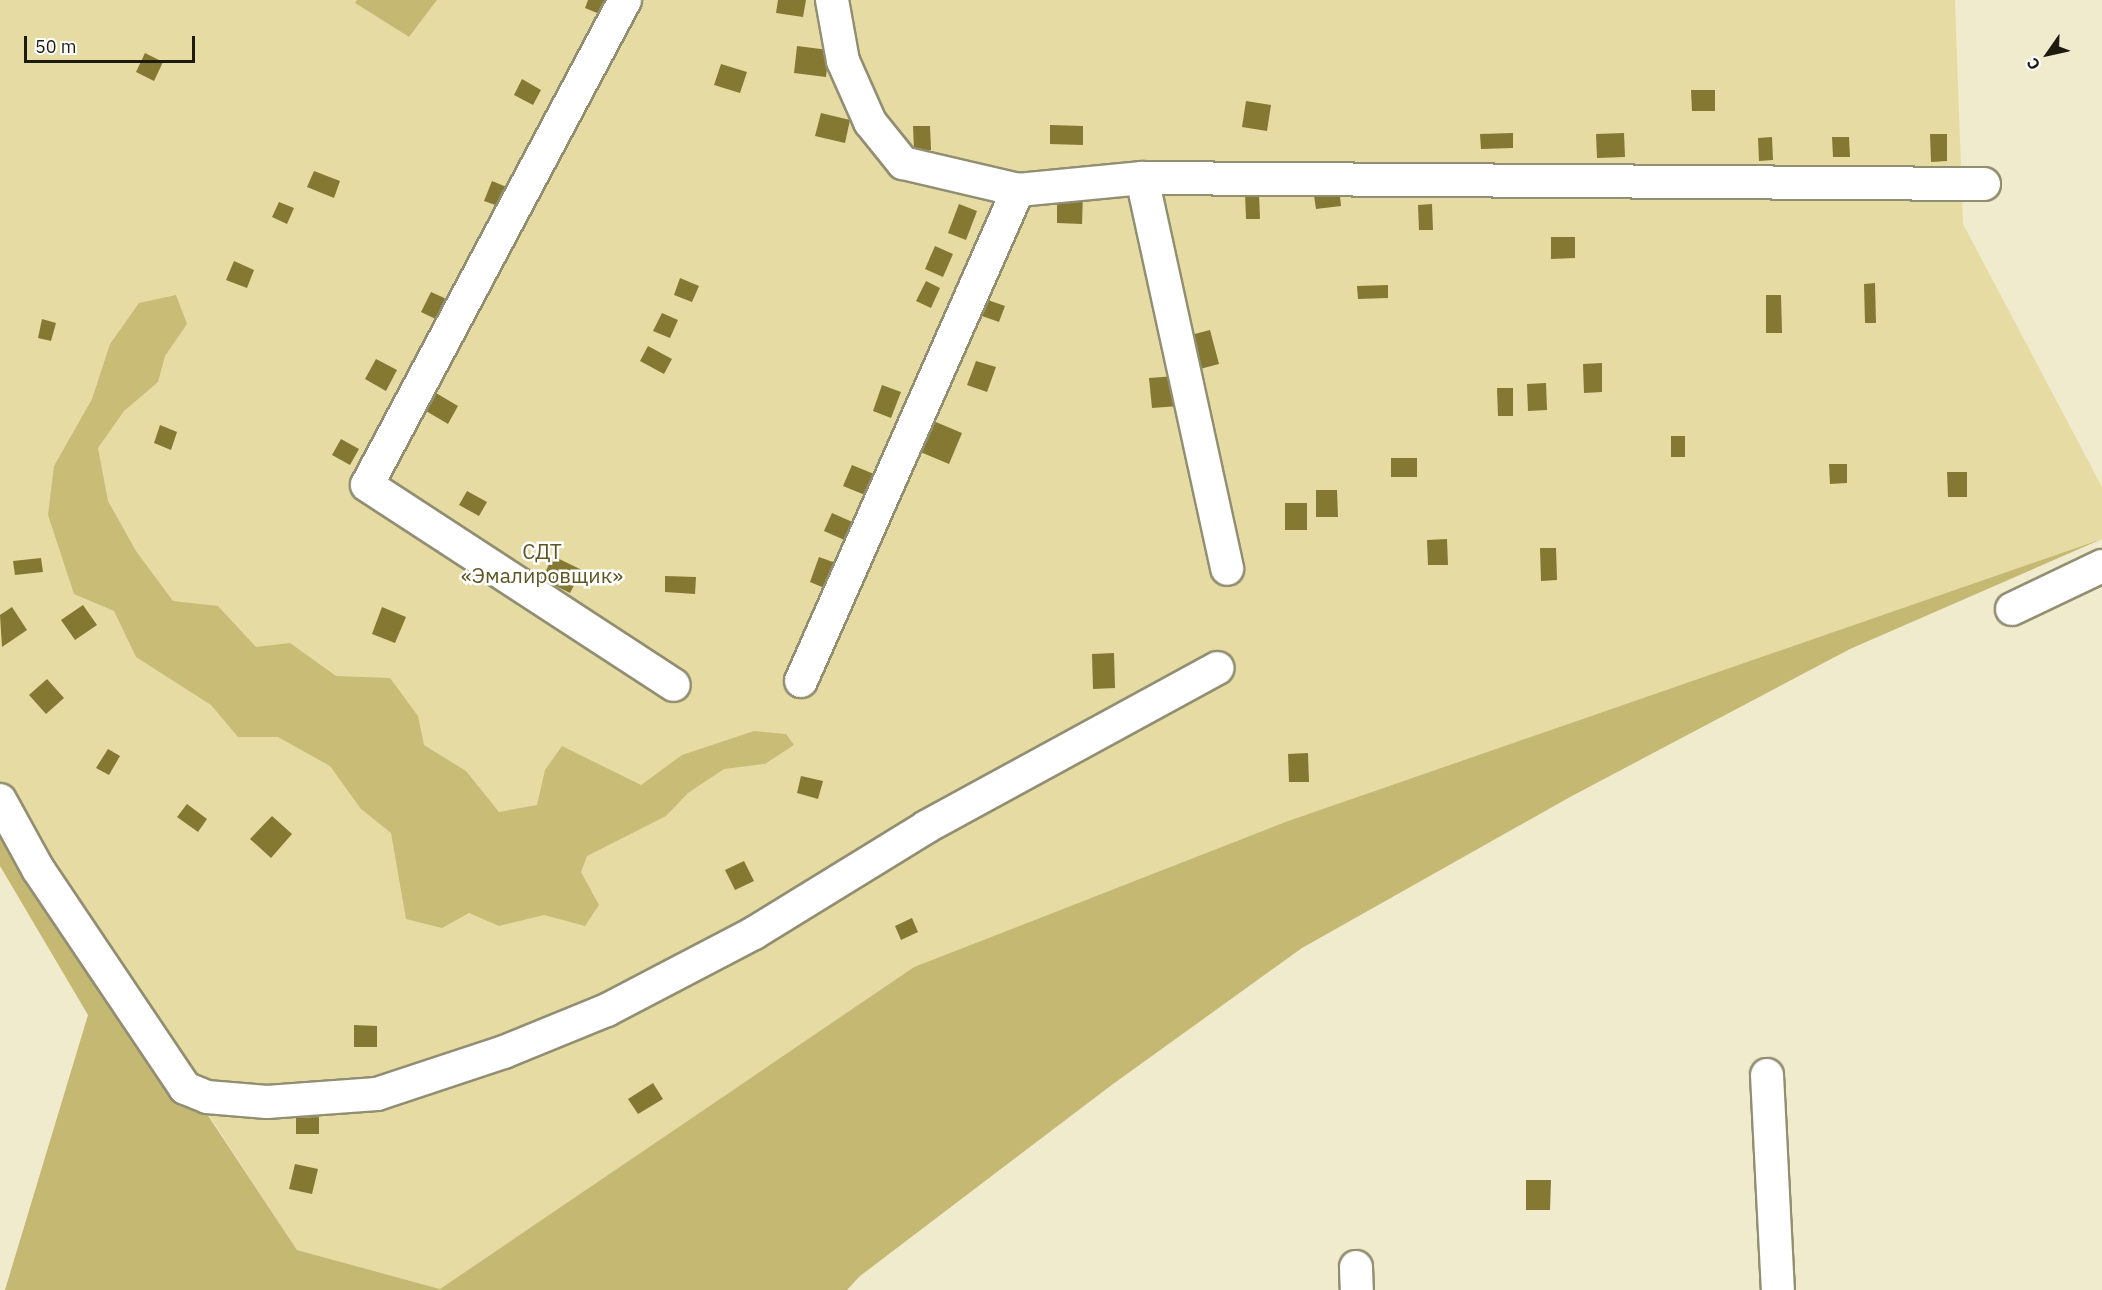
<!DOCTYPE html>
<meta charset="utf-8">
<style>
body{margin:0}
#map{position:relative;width:2102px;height:1290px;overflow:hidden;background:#f0ebcd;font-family:"IBM Plex Sans",sans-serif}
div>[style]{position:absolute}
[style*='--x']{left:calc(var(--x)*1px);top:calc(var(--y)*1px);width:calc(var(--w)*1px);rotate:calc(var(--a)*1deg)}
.green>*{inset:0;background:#e6dca3}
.forest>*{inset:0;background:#c4b872}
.water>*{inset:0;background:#c8bc76}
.building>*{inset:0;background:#847832}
.roads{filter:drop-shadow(2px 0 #928e72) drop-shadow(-2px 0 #928e72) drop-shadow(0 2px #928e72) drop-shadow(0 -2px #928e72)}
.minor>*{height:32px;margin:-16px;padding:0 16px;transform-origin:16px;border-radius:16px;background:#fff}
span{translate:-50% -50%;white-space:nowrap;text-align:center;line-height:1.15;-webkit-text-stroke:5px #fff;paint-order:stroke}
.park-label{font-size:21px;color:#5e5520}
.north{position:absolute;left:2018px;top:24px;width:60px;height:60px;-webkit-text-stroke:4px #fff;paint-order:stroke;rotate:236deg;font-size:16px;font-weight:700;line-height:24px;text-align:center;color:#1d1b10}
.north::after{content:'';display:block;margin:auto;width:21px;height:27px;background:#1d1b10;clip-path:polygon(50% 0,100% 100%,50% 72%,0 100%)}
.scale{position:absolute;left:24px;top:36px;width:171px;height:27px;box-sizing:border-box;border:3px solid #1d1b10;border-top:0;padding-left:8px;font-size:18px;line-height:21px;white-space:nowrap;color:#1d1b10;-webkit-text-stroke:4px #fff;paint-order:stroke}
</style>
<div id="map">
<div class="green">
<i style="clip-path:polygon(0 0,357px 0,355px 3px,409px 37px,437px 0,1955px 0,1963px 224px,2102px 487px,2102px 539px,1288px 821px,914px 967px,440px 1289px,297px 1250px,0 796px)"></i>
</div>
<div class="forest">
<i style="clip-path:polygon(357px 0,437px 0,409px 37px,355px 3px)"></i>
<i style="clip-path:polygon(2102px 539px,1850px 649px,1570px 797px,1302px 948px,1113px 1084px,860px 1276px,847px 1290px,5px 1290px,88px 1015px,0 866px,0 808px,5px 809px,297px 1250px,440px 1289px,914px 967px,1288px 821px)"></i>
</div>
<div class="water">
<i style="clip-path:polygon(176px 295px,187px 324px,165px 356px,158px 382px,124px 411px,98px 448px,108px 501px,136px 551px,173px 601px,218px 606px,256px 647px,290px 643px,336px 676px,390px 678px,418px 716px,424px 745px,466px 771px,499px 812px,537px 805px,545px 770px,562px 746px,641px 785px,682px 755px,754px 731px,786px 734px,794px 745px,765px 764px,724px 769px,688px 793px,666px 816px,587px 856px,581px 872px,599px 905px,585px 926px,544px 915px,499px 926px,469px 913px,442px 928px,406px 919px,391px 833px,361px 809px,330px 766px,278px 737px,238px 737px,211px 705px,136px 657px,114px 611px,74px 594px,48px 515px,54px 466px,92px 399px,110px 344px,139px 303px)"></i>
</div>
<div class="building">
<i style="clip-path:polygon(588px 0,609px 0,607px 17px,585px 8px)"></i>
<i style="clip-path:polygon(778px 0,806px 0,803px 17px,776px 13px)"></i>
<i style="clip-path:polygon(797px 46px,829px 50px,826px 77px,794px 73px)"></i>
<i style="clip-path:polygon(145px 53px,163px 62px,154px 81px,136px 72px)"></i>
<i style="clip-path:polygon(721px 64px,747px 72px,740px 93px,714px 85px)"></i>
<i style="clip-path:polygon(522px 79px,541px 90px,533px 105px,514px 95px)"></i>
<i style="clip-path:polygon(1691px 90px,1715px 90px,1715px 111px,1692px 111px)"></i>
<i style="clip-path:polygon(1246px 101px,1271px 105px,1267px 131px,1242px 127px)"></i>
<i style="clip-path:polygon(821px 113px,850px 120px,845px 143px,815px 136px)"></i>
<i style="clip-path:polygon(1050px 125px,1083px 126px,1083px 145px,1050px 144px)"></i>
<i style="clip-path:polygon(913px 126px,930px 126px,931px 150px,914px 150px)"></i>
<i style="clip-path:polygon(1513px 133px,1513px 148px,1481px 149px,1480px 134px)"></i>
<i style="clip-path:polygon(1624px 133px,1625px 157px,1597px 158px,1596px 134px)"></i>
<i style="clip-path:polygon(1930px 134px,1947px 134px,1947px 161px,1931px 162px)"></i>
<i style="clip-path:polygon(1772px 137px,1773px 160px,1759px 161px,1758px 138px)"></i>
<i style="clip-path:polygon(1832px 137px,1849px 137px,1850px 157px,1833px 157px)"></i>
<i style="clip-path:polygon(314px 171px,340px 181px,334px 198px,307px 187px)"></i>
<i style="clip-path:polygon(492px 181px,509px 188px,501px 207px,484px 201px)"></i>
<i style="clip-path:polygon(1339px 186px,1341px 206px,1316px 209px,1313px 189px)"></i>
<i style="clip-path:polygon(1057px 192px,1083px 193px,1082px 224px,1057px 223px)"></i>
<i style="clip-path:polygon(1245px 193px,1259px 193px,1260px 219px,1246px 219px)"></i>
<i style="clip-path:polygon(279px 202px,294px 208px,287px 224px,272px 217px)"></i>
<i style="clip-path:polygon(959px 204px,977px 211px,966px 240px,948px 233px)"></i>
<i style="clip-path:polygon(1432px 204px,1433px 230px,1419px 230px,1418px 205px)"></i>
<i style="clip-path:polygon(1551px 237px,1575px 237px,1575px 258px,1551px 259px)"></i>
<i style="clip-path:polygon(935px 246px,953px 254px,943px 277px,925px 269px)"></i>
<i style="clip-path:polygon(234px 261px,254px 270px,247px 288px,226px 280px)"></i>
<i style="clip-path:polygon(680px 278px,699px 286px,692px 302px,674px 295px)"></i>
<i style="clip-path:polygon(926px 281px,940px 288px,931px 308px,916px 301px)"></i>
<i style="clip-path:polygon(1875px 283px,1876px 323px,1865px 323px,1864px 284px)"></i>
<i style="clip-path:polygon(1388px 285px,1388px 298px,1358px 299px,1357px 286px)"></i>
<i style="clip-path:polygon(431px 292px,451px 301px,442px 322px,421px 312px)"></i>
<i style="clip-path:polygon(1766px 295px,1781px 295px,1782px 333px,1766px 333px)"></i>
<i style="clip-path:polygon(985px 299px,1005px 306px,999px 322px,979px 315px)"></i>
<i style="clip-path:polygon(662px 313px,678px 320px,670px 338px,653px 331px)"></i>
<i style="clip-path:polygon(42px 319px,56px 323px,51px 341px,38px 338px)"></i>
<i style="clip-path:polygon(1210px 330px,1219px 364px,1196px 370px,1187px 336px)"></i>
<i style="clip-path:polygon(648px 346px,672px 359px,664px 374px,640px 361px)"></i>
<i style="clip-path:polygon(376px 359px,397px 370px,386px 391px,365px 379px)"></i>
<i style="clip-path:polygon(976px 361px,996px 367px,987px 392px,967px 385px)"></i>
<i style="clip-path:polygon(1602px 363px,1602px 392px,1584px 393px,1583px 364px)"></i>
<i style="clip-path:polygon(1176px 376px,1179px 406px,1152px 408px,1149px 378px)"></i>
<i style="clip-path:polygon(1546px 383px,1547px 410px,1528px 411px,1527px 384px)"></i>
<i style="clip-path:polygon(882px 385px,901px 392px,891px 418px,873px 411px)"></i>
<i style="clip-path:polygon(1497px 388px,1513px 388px,1513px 416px,1498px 416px)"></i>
<i style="clip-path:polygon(436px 393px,458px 406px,448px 424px,426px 411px)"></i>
<i style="clip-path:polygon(931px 420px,962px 433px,949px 464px,918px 451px)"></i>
<i style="clip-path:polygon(160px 425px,177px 432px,171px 450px,154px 443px)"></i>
<i style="clip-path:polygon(1671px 436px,1685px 436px,1685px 457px,1671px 457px)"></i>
<i style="clip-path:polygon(341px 439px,359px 449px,350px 465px,332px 455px)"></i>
<i style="clip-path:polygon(1391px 458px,1417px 458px,1417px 477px,1391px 477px)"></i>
<i style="clip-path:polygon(1829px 464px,1847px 464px,1847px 483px,1830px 484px)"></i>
<i style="clip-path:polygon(852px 465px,874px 474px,865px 495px,843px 486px)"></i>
<i style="clip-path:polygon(1947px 472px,1967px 472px,1967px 497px,1948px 497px)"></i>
<i style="clip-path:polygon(1316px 490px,1337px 490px,1338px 517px,1316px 517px)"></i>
<i style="clip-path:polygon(467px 491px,487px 502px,479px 516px,459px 505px)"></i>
<i style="clip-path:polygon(1285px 503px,1307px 503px,1307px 530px,1285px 530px)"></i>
<i style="clip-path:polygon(832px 513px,857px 524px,849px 542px,824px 531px)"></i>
<i style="clip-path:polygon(1447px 539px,1448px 565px,1428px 565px,1427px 540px)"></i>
<i style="clip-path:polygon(1540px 548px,1556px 548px,1557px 580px,1541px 581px)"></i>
<i style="clip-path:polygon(553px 556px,582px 570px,570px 593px,542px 579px)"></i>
<i style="clip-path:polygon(819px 557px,844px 566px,834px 592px,810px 582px)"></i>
<i style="clip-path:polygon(41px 558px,43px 572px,15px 575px,13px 561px)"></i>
<i style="clip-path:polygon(665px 576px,696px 577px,695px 594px,665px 592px)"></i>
<i style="clip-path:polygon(83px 605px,97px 625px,75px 640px,61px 620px)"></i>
<i style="clip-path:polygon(12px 607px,27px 630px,2px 647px,0 615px)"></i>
<i style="clip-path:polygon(382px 607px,406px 617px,395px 643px,372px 634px)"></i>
<i style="clip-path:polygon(1114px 653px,1115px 688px,1093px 689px,1092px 654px)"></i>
<i style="clip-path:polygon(47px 679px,64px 698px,46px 714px,29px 695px)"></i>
<i style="clip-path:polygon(108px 749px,120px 756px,109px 775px,96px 768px)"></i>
<i style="clip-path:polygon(1308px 753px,1309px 782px,1289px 782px,1288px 754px)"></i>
<i style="clip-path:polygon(801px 776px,823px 781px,818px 799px,797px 793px)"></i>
<i style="clip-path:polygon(187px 804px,207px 819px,198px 832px,177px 817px)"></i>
<i style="clip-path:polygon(272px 816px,292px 834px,271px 858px,250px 839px)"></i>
<i style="clip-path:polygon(744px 861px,754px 881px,735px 890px,725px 870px)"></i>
<i style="clip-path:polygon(912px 918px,918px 932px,901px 940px,895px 926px)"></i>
<i style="clip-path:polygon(354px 1025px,377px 1026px,377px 1047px,354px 1047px)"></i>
<i style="clip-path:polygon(653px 1083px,663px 1099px,638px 1114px,628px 1099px)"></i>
<i style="clip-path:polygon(319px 1117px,319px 1134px,296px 1134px,296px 1118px)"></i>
<i style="clip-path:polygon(295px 1164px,318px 1169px,312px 1194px,289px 1189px)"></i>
<i style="clip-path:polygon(1526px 1180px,1551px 1180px,1550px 1210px,1526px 1210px)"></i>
</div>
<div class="roads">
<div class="minor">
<i style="--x:625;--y:0;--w:549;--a:118.01"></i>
<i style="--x:367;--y:485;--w:366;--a:33.1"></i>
<i style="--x:832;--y:0;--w:62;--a:79.8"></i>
<i style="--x:843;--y:61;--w:67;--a:66.1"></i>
<i style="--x:870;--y:122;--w:53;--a:51.2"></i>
<i style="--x:903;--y:163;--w:118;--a:13.2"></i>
<i style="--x:1018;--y:190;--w:125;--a:-5.5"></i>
<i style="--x:1142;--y:178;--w:842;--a:0.41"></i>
<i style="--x:1142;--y:178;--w:400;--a:77.7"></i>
<i style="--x:2012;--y:609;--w:100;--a:-25.5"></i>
<i style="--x:801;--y:681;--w:537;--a:-66.16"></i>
<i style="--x:0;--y:800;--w:79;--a:61.2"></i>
<i style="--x:38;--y:869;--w:264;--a:56.1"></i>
<i style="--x:185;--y:1088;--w:24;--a:22"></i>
<i style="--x:207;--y:1097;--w:60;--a:4.8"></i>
<i style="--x:267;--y:1102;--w:110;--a:-4.2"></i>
<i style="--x:377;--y:1094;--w:134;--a:-18.3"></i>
<i style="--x:504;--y:1052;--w:111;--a:-22.2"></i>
<i style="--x:607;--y:1010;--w:166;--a:-27.6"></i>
<i style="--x:754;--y:933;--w:202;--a:-31.6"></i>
<i style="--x:926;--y:827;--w:332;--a:-28.6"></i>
<i style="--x:1767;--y:1075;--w:215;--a:87.1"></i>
<i style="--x:1356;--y:1267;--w:23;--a:88"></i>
</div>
</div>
<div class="park-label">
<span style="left:542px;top:563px">СДТ<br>«Эмалировщик»</span>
</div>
<div class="north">С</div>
<div class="scale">50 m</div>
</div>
